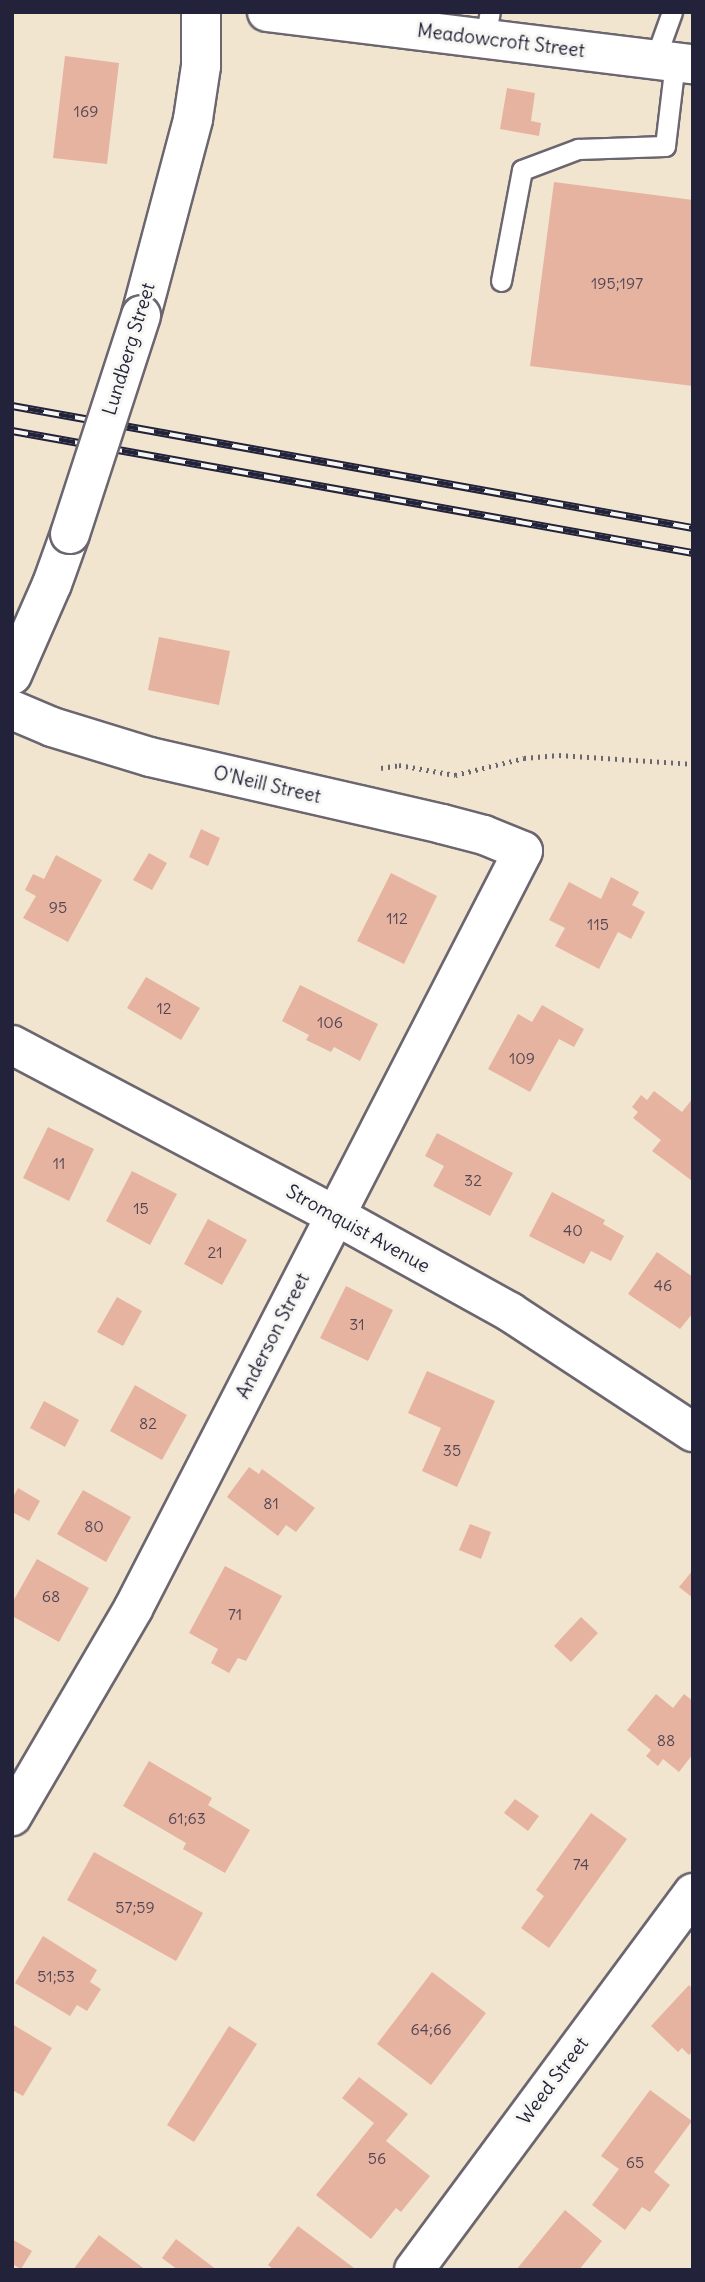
<!DOCTYPE html>
<style>
body{margin:0}
#map{position:relative;width:705px;height:2282px;overflow:hidden;background:#f2e5cf;font-family:Delius,sans-serif}
div>[style]{position:absolute}
[style*='--x']{left:calc(var(--x)*1px);top:calc(var(--y)*1px);width:calc(var(--w)*1px);rotate:calc(var(--a)*1deg)}
.building>*{inset:0;background:#e6b3a1}
.path>*{height:4.5px;margin-top:-2.25px;transform-origin:0;background:repeating-linear-gradient(90deg,#6b666f 0 2px,transparent 0 7px)}
.roads{filter:drop-shadow(2px 0 #6b666f) drop-shadow(-2px 0 #6b666f) drop-shadow(0 2px #6b666f) drop-shadow(0 -2px #6b666f)}
.service>*{height:19px;margin:-9.5px;padding:0 9.5px;transform-origin:9.5px;border-radius:9.5px;background:#fff}
.minor>*{height:38px;margin:-19px;padding:0 19px;transform-origin:19px;border-radius:19px;background:#fff}
.tertiary>*{height:38px;margin:-19px;padding:0 19px;transform-origin:19px;border-radius:19px;background:#fff}
.rail>*{height:8px;margin-top:-4px;transform-origin:0;background:repeating-linear-gradient(90deg,#f6f6f2 0 16px,#22223b 0 32px);box-sizing:border-box;border-block:2px solid #22223b}
.bridges{filter:drop-shadow(2px 0 #6b666f) drop-shadow(-2px 0 #6b666f) drop-shadow(0 2px #6b666f) drop-shadow(0 -2px #6b666f)}
.tertiary-bridge>*{height:38px;margin:-19px;padding:0 19px;transform-origin:19px;border-radius:19px;background:#fff}
span{translate:-50% -50%;white-space:nowrap;text-align:center;line-height:1.15;-webkit-text-stroke:6px #f6f6f2;paint-order:stroke}
.number-label{font-size:16px;color:#534654}
.number-label span{-webkit-text-stroke-width:0}
.street-label{font-size:19px;color:#22223b}
.frame{position:absolute;inset:0;border:14px solid #22223b;pointer-events:none}
</style>
<div id="map">
<div class="building">
<i style="clip-path:polygon(65px 56px,119px 63px,107px 164px,53px 158px)"></i>
<i style="clip-path:polygon(507px 88px,535px 93px,531px 121px,541px 123px,539px 136px,500px 129px)"></i>
<i style="clip-path:polygon(554px 182px,693px 200px,693px 386px,530px 366px)"></i>
<i style="clip-path:polygon(159px 637px,230px 651px,219px 705px,148px 690px)"></i>
<i style="clip-path:polygon(201px 829px,220px 838px,208px 866px,189px 857px)"></i>
<i style="clip-path:polygon(149px 853px,167px 863px,152px 890px,133px 880px)"></i>
<i style="clip-path:polygon(56px 855px,102px 880px,68px 942px,23px 918px,36px 896px,25px 890px,33px 874px,44px 879px)"></i>
<i style="clip-path:polygon(391px 873px,437px 896px,404px 964px,357px 941px)"></i>
<i style="clip-path:polygon(611px 877px,639px 892px,632px 905px,645px 912px,631px 939px,618px 932px,599px 969px,555px 946px,565px 928px,549px 920px,569px 882px,601px 899px)"></i>
<i style="clip-path:polygon(146px 977px,200px 1008px,181px 1040px,127px 1008px)"></i>
<i style="clip-path:polygon(300px 985px,378px 1024px,360px 1061px,334px 1047px,331px 1052px,306px 1040px,309px 1035px,282px 1021px)"></i>
<i style="clip-path:polygon(542px 1005px,584px 1029px,574px 1047px,559px 1039px,530px 1092px,488px 1069px,518px 1014px,532px 1022px)"></i>
<i style="clip-path:polygon(654px 1091px,682px 1112px,693px 1098px,691px 1180px,652px 1151px,661px 1140px,633px 1118px,638px 1112px,632px 1107px,641px 1095px,647px 1100px)"></i>
<i style="clip-path:polygon(48px 1127px,94px 1149px,69px 1201px,23px 1178px)"></i>
<i style="clip-path:polygon(437px 1133px,513px 1173px,490px 1216px,433px 1186px,444px 1166px,425px 1156px)"></i>
<i style="clip-path:polygon(132px 1171px,177px 1194px,150px 1245px,106px 1221px)"></i>
<i style="clip-path:polygon(552px 1192px,605px 1220px,603px 1224px,624px 1236px,611px 1261px,591px 1251px,584px 1264px,529px 1236px)"></i>
<i style="clip-path:polygon(208px 1219px,247px 1240px,222px 1285px,184px 1264px)"></i>
<i style="clip-path:polygon(657px 1252px,693px 1277px,693px 1313px,680px 1329px,628px 1294px)"></i>
<i style="clip-path:polygon(346px 1286px,393px 1310px,368px 1361px,320px 1338px)"></i>
<i style="clip-path:polygon(117px 1297px,142px 1311px,123px 1346px,97px 1332px)"></i>
<i style="clip-path:polygon(427px 1371px,495px 1401px,457px 1487px,422px 1471px,441px 1428px,408px 1413px)"></i>
<i style="clip-path:polygon(135px 1385px,187px 1415px,162px 1460px,110px 1431px)"></i>
<i style="clip-path:polygon(44px 1401px,79px 1420px,65px 1447px,30px 1428px)"></i>
<i style="clip-path:polygon(249px 1467px,259px 1474px,262px 1469px,315px 1508px,296px 1532px,286px 1525px,278px 1536px,227px 1497px)"></i>
<i style="clip-path:polygon(18px 1488px,40px 1501px,29px 1521px,12px 1512px,12px 1499px)"></i>
<i style="clip-path:polygon(83px 1490px,131px 1517px,106px 1562px,57px 1534px)"></i>
<i style="clip-path:polygon(470px 1524px,491px 1532px,481px 1559px,459px 1550px)"></i>
<i style="clip-path:polygon(37px 1559px,89px 1588px,59px 1642px,12px 1616px,12px 1603px)"></i>
<i style="clip-path:polygon(225px 1566px,282px 1596px,246px 1661px,238px 1658px,229px 1673px,211px 1663px,218px 1649px,189px 1633px)"></i>
<i style="clip-path:polygon(693px 1570px,693px 1598px,679px 1587px)"></i>
<i style="clip-path:polygon(581px 1617px,598px 1633px,571px 1662px,554px 1646px)"></i>
<i style="clip-path:polygon(656px 1694px,673px 1708px,684px 1694px,693px 1701px,693px 1754px,679px 1772px,663px 1759px,658px 1766px,646px 1756px,651px 1750px,627px 1730px)"></i>
<i style="clip-path:polygon(149px 1761px,212px 1798px,208px 1805px,250px 1830px,225px 1873px,183px 1849px,186px 1843px,123px 1806px)"></i>
<i style="clip-path:polygon(515px 1799px,539px 1816px,528px 1831px,504px 1813px)"></i>
<i style="clip-path:polygon(591px 1813px,627px 1839px,549px 1948px,521px 1928px,544px 1896px,536px 1890px)"></i>
<i style="clip-path:polygon(94px 1852px,203px 1913px,176px 1961px,67px 1900px)"></i>
<i style="clip-path:polygon(43px 1936px,97px 1970px,90px 1982px,101px 1989px,87px 2011px,77px 2005px,70px 2016px,15px 1983px)"></i>
<i style="clip-path:polygon(432px 1972px,486px 2013px,431px 2085px,377px 2044px)"></i>
<i style="clip-path:polygon(689px 1985px,693px 1989px,693px 2051px,689px 2055px,682px 2048px,678px 2052px,651px 2026px)"></i>
<i style="clip-path:polygon(12px 2024px,52px 2048px,23px 2096px,12px 2090px)"></i>
<i style="clip-path:polygon(229px 2026px,257px 2044px,194px 2142px,167px 2125px)"></i>
<i style="clip-path:polygon(359px 2077px,408px 2114px,386px 2141px,430px 2176px,401px 2212px,396px 2208px,371px 2239px,316px 2195px,374px 2123px,342px 2098px)"></i>
<i style="clip-path:polygon(650px 2090px,692px 2121px,654px 2172px,670px 2185px,650px 2212px,642px 2207px,625px 2230px,592px 2205px,619px 2169px,601px 2156px)"></i>
<i style="clip-path:polygon(565px 2210px,602px 2241px,579px 2270px,516px 2270px)"></i>
<i style="clip-path:polygon(298px 2226px,354px 2268px,353px 2270px,274px 2270px,268px 2265px)"></i>
<i style="clip-path:polygon(99px 2235px,146px 2270px,73px 2270px)"></i>
<i style="clip-path:polygon(12px 2239px,32px 2251px,21px 2269px,12px 2264px)"></i>
<i style="clip-path:polygon(176px 2239px,217px 2270px,178px 2270px,162px 2258px)"></i>
</div>
<div class="path">
<i style="--x:381;--y:768;--w:18;--a:-9"></i>
<i style="--x:399;--y:765;--w:57;--a:10.1"></i>
<i style="--x:455;--y:775;--w:71;--a:-13.8"></i>
<i style="--x:524;--y:758;--w:35;--a:-5"></i>
<i style="--x:559;--y:755;--w:134;--a:3.8"></i>
</div>
<div class="roads">
<div class="service">
<i style="--x:485;--y:39;--w:27;--a:-80"></i>
<i style="--x:655;--y:59;--w:50;--a:-70.1"></i>
<i style="--x:501;--y:281;--w:113;--a:-79.3"></i>
<i style="--x:522;--y:170;--w:60;--a:-20.6"></i>
<i style="--x:578;--y:149;--w:87;--a:-2"></i>
<i style="--x:665;--y:146;--w:85;--a:-83.2"></i>
</div>
<div class="minor">
<i style="--x:267;--y:12;--w:429;--a:7"></i>
<i style="--x:12;--y:710;--w:43;--a:23"></i>
<i style="--x:52;--y:727;--w:102;--a:17"></i>
<i style="--x:150;--y:757;--w:300;--a:12.9"></i>
<i style="--x:442;--y:824;--w:43;--a:14.7"></i>
<i style="--x:484;--y:835;--w:42;--a:22.3"></i>
<i style="--x:523;--y:851;--w:852;--a:117.23"></i>
<i style="--x:133;--y:1609;--w:240;--a:120.3"></i>
<i style="--x:12;--y:1045;--w:365;--a:27.8"></i>
<i style="--x:335;--y:1215;--w:200;--a:29"></i>
<i style="--x:510;--y:1312;--w:219;--a:33.3"></i>
<i style="--x:414;--y:2270;--w:469;--a:-53.5"></i>
</div>
<div class="tertiary">
<i style="--x:141;--y:315;--w:203;--a:-75.1"></i>
<i style="--x:193;--y:119;--w:54;--a:-81.4"></i>
<i style="--x:201;--y:66;--w:54;--a:-90"></i>
<i style="--x:12;--y:675;--w:99;--a:-66.3"></i>
<i style="--x:52;--y:584;--w:53;--a:-70.2"></i>
</div>
</div>
<div class="rail">
<i style="--x:12;--y:406;--w:692;--a:10.16"></i>
<i style="--x:12;--y:431;--w:692;--a:10.16"></i>
</div>
<div class="bridges">
<div class="tertiary-bridge">
<i style="--x:70;--y:534;--w:230;--a:-72"></i>
</div>
</div>
<div class="number-label">
<span style="left:86px;top:111px">169</span>
<span style="left:617px;top:283px">195;197</span>
<span style="left:58px;top:907px">95</span>
<span style="left:397px;top:918px">112</span>
<span style="left:598px;top:924px">115</span>
<span style="left:164px;top:1008px">12</span>
<span style="left:330px;top:1022px">106</span>
<span style="left:522px;top:1058px">109</span>
<span style="left:59px;top:1163px">11</span>
<span style="left:473px;top:1180px">32</span>
<span style="left:141px;top:1208px">15</span>
<span style="left:573px;top:1230px">40</span>
<span style="left:215px;top:1252px">21</span>
<span style="left:663px;top:1285px">46</span>
<span style="left:357px;top:1324px">31</span>
<span style="left:148px;top:1423px">82</span>
<span style="left:452px;top:1450px">35</span>
<span style="left:271px;top:1503px">81</span>
<span style="left:94px;top:1526px">80</span>
<span style="left:51px;top:1596px">68</span>
<span style="left:235px;top:1614px">71</span>
<span style="left:666px;top:1740px">88</span>
<span style="left:187px;top:1818px">61;63</span>
<span style="left:581px;top:1864px">74</span>
<span style="left:135px;top:1907px">57;59</span>
<span style="left:56px;top:1976px">51;53</span>
<span style="left:431px;top:2029px">64;66</span>
<span style="left:377px;top:2158px">56</span>
<span style="left:635px;top:2162px">65</span>
</div>
<div class="street-label">
<span style="left:501px;top:41px;rotate:7deg">Meadowcroft Street</span>
<span style="left:129px;top:349px;rotate:-73deg">Lundberg Street</span>
<span style="left:267px;top:785px;rotate:13deg">O'Neill Street</span>
<span style="left:358px;top:1229px;rotate:29deg">Stromquist Avenue</span>
<span style="left:273px;top:1336px;rotate:-63deg">Anderson Street</span>
<span style="left:553px;top:2081px;rotate:-53deg">Weed Street</span>
</div>
<div class="frame"></div>
</div>
